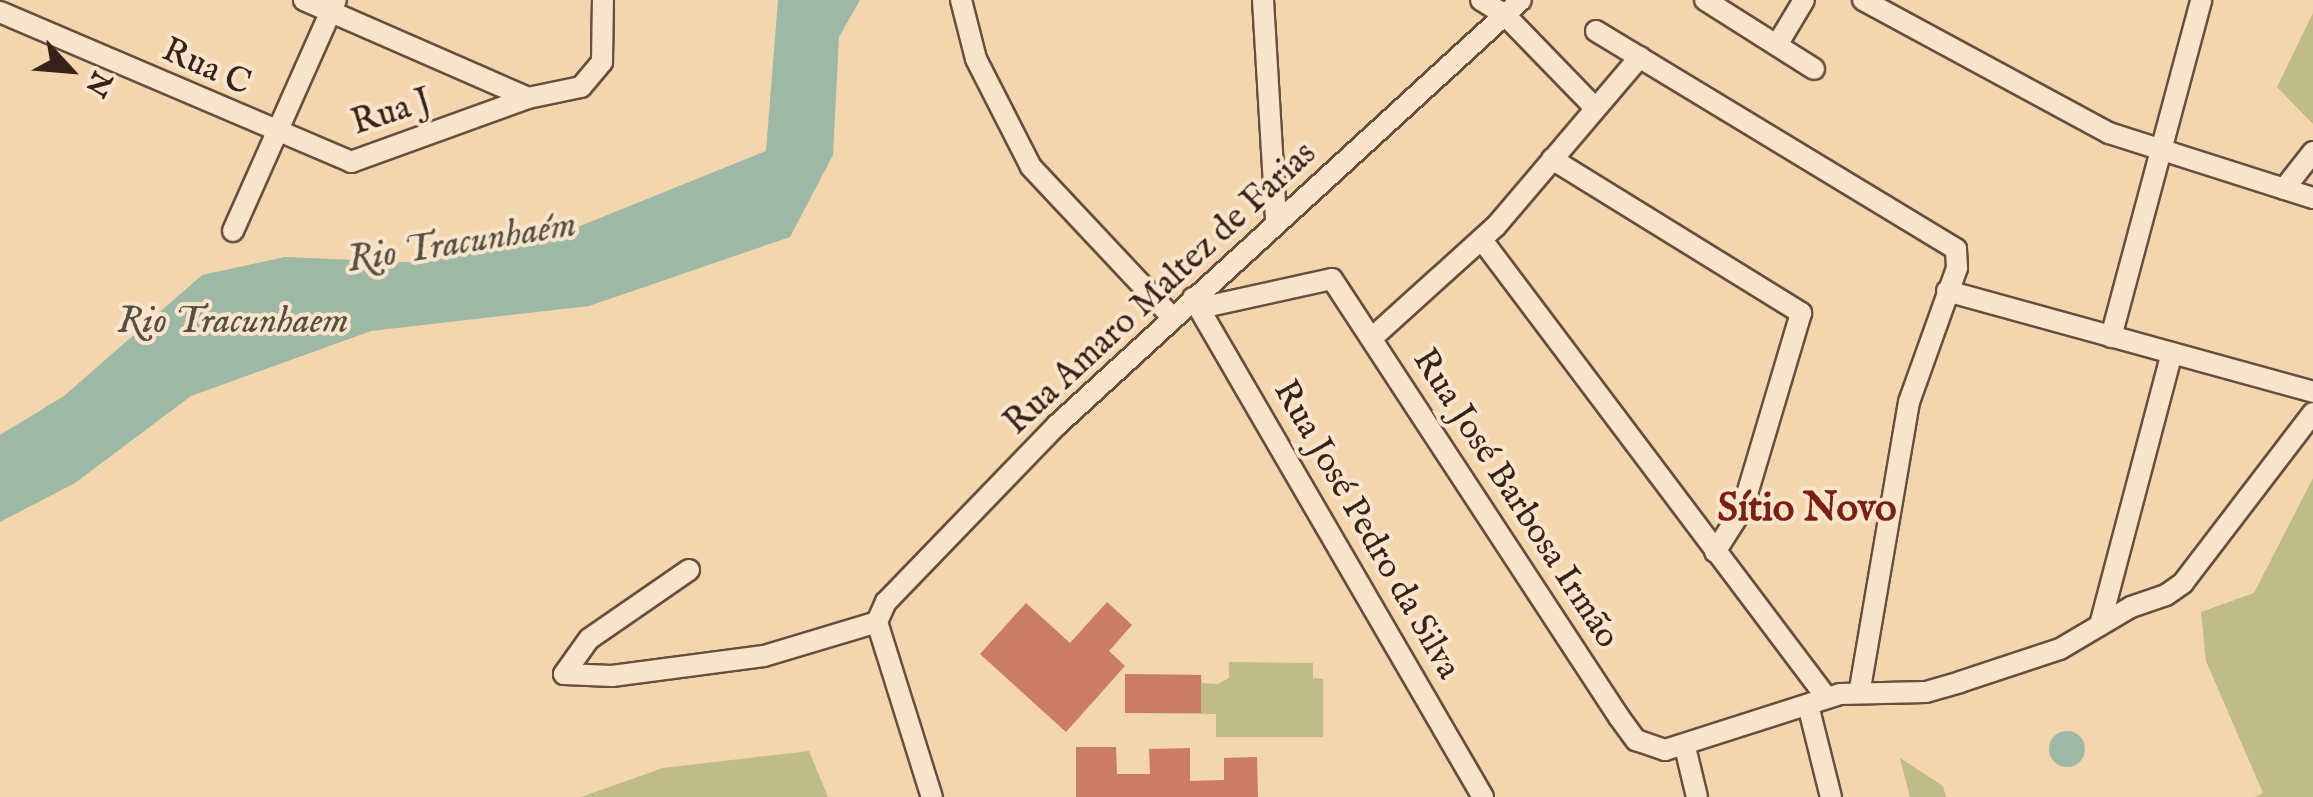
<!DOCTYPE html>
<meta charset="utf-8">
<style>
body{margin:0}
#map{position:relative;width:2313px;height:797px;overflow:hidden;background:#f3d5ae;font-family:"IM FELL English",serif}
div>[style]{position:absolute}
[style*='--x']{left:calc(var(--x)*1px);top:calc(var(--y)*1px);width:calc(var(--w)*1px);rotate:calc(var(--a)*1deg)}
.green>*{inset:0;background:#bfbc88}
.water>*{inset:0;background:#9db9a5}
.round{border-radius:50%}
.building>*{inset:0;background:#cb7d63}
.roads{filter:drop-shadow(2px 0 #664f3f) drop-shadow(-2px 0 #664f3f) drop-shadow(0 2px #664f3f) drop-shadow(0 -2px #664f3f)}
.minor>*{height:20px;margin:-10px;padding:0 10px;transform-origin:10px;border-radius:10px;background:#f7e4ca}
span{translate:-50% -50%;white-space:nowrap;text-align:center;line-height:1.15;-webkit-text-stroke:8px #f7e4ca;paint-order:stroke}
.street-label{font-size:35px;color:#37221a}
.water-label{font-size:38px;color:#564f44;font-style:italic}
.quarter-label{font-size:40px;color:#7a1f14;font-weight:700}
.north{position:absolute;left:20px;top:20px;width:100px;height:100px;-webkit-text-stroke:8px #f7e4ca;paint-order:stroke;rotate:116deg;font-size:28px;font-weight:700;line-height:40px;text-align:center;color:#37221a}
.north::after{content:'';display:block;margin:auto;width:35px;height:45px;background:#37221a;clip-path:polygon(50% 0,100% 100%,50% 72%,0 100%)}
</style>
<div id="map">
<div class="green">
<i style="clip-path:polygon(2313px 13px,2313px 124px,2277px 87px)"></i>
<i style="clip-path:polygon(2313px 478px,2313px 797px,2255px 797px,2263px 793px,2206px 661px,2201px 612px,2254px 593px)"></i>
<i style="clip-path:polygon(1229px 662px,1313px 663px,1313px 678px,1323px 679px,1323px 737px,1216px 737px,1216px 714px,1125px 713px,1125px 674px,1201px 675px,1202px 683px,1218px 684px,1229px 678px)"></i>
<i style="clip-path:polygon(809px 751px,828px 797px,581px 797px,663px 768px)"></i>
<i style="clip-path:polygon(1900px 758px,1943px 786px,1946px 797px,1910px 797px)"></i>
</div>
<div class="water">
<i style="clip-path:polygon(778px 0,860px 0,839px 37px,833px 155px,790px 237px,589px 306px,371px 331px,191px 396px,75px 483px,0 522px,0 435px,64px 396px,202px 275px,285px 257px,423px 263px,580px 226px,766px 151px)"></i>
<i class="round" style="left:2049px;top:731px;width:36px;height:36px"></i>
</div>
<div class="building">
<i style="clip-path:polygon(1107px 602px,1132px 625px,1109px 651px,1125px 666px,1066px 732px,980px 654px,1026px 603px,1070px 643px)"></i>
<i style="clip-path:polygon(1125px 674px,1201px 675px,1201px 713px,1125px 713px)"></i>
<i style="clip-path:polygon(1076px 747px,1116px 747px,1117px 774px,1150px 774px,1149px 749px,1190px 748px,1190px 781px,1224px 780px,1224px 758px,1257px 757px,1258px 797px,1076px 797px)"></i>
</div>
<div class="roads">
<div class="minor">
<i style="--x:304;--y:0;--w:244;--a:23.6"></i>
<i style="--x:961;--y:0;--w:61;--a:75.7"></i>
<i style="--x:976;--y:59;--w:121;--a:63"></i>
<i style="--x:1031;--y:167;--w:204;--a:46.8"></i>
<i style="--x:1263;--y:0;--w:222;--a:86.6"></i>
<i style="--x:1481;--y:0;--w:28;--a:32"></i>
<i style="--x:1505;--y:15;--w:129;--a:45.9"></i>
<i style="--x:1705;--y:0;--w:129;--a:32.3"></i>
<i style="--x:1863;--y:0;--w:280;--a:28.4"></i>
<i style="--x:2109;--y:133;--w:214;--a:17.7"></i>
<i style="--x:0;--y:12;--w:382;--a:23.1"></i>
<i style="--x:351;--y:162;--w:188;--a:-19.9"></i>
<i style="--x:528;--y:98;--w:54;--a:-11.7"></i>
<i style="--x:581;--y:87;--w:33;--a:-50"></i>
<i style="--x:602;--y:62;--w:62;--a:-89.1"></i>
<i style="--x:1596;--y:31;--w:421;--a:31.2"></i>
<i style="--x:1956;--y:249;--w:19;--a:87"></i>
<i style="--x:1957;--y:268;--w:142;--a:109.7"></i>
<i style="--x:1909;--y:402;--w:292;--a:99.7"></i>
<i style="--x:1777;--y:45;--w:52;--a:-59"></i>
<i style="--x:1552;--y:159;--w:293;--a:31.7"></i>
<i style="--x:1801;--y:313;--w:203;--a:106.6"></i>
<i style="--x:1743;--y:508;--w:52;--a:122.5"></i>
<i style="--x:2284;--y:189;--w:47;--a:-51.9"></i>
<i style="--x:233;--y:231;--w:253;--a:-66"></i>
<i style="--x:1482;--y:240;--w:573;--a:53.01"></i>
<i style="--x:1947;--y:291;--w:380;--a:15.4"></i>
<i style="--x:1193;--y:298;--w:577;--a:59.84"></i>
<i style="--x:1200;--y:308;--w:135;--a:-12.4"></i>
<i style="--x:1332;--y:279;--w:524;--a:56.77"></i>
<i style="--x:1619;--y:717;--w:29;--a:54"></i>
<i style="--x:1636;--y:740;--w:31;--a:19"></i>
<i style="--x:1665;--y:750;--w:184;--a:-17.7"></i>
<i style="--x:1840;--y:694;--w:86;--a:-1.3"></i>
<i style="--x:1926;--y:692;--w:35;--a:-16"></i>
<i style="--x:1960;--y:682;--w:105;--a:-18.3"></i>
<i style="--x:2060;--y:649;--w:82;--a:-30.6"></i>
<i style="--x:2131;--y:607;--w:37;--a:-19"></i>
<i style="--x:2166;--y:595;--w:21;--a:-35"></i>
<i style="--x:2183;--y:583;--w:214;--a:-52.6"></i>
<i style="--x:2111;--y:337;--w:349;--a:-75"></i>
<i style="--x:1372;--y:338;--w:167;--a:-42.1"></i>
<i style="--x:1496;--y:226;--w:222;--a:-49.6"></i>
<i style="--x:689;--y:570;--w:121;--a:145.4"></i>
<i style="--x:589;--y:639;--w:43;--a:125.5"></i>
<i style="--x:564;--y:674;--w:48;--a:2.4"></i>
<i style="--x:612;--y:676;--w:153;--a:-7.5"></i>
<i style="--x:764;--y:656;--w:118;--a:-16.7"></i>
<i style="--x:877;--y:622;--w:22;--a:-66"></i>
<i style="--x:886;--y:602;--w:246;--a:-46"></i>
<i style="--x:1057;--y:425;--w:629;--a:-42.49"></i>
<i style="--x:877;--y:622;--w:183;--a:72.6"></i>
<i style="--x:2100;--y:625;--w:281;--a:-75.2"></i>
<i style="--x:1808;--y:705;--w:95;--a:76"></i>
<i style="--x:1685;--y:747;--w:51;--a:76.5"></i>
</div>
</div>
<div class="street-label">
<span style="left:206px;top:68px;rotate:24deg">Rua C</span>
<span style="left:392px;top:113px;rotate:-18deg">Rua J</span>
<span style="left:1161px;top:289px;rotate:-43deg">Rua Amaro Maltez de Farias</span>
<span style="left:1515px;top:499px;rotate:57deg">Rua José Barbosa Irmão</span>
<span style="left:1366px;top:530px;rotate:60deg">Rua José Pedro da Silva</span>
</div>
<div class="water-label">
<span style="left:462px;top:244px;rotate:-9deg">Rio Tracunhaém</span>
<span style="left:233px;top:323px">Rio Tracunhaem</span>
</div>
<div class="quarter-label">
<span style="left:1807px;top:510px">Sítio Novo</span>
</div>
<div class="north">N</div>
</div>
